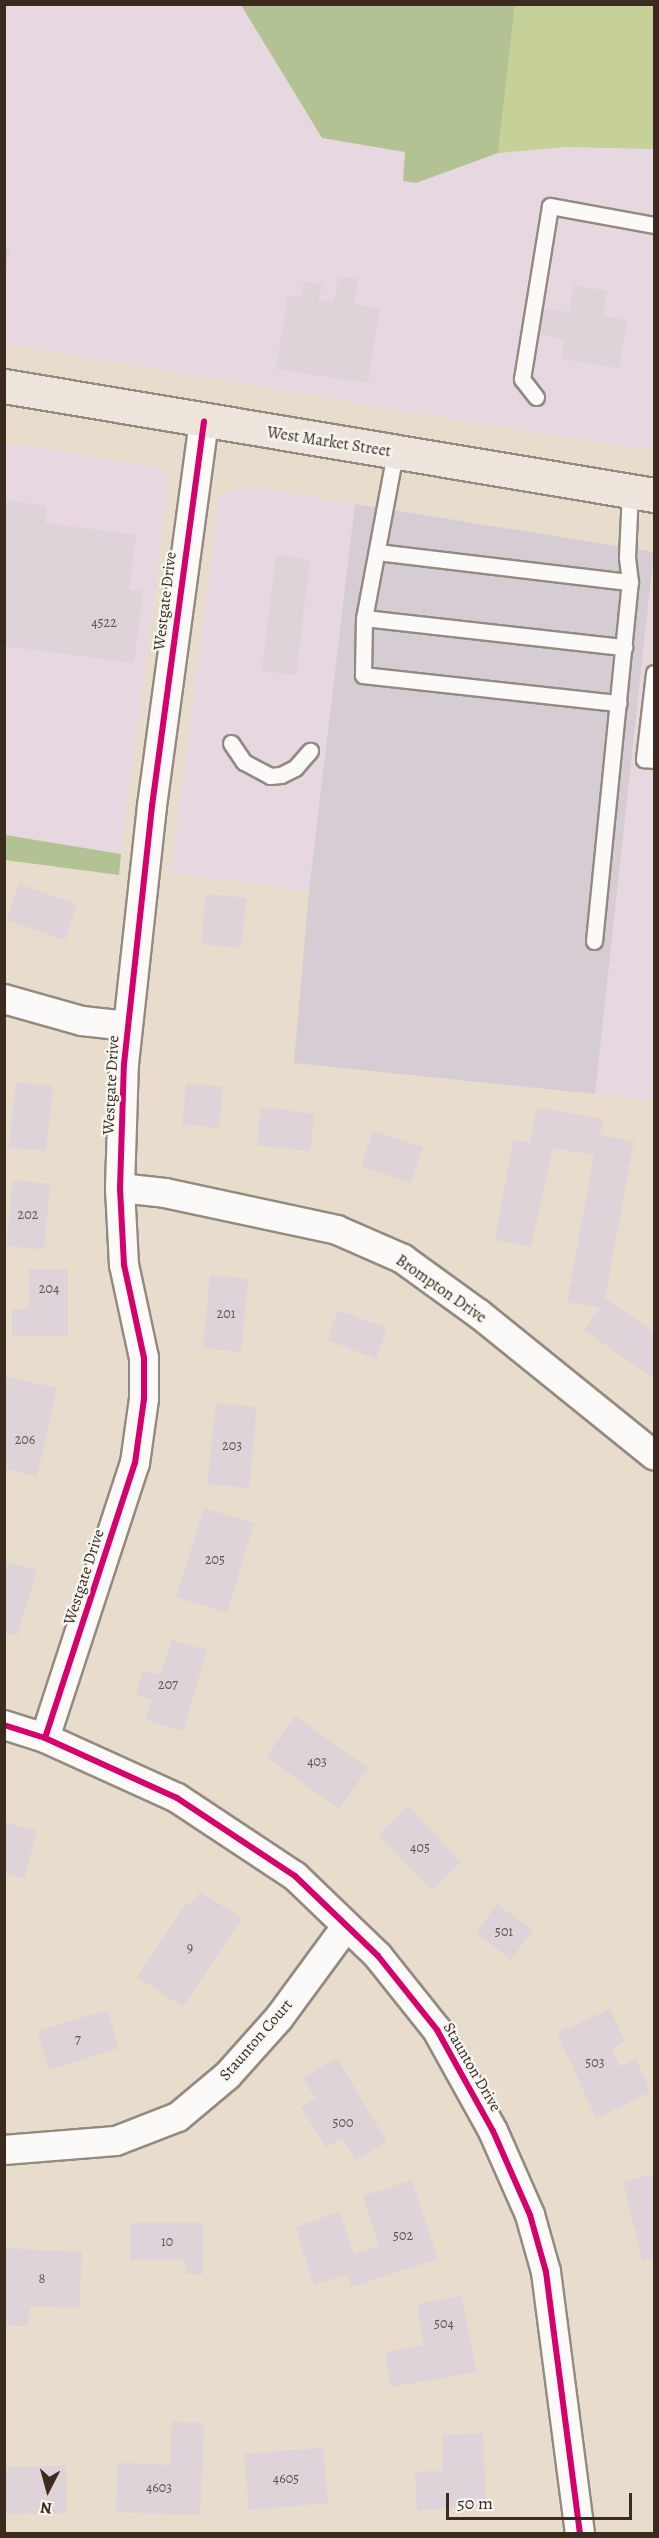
<!DOCTYPE html>
<style>
body{margin:0}
#map{position:relative;width:659px;height:2538px;overflow:hidden;background:#e8ddcd;font-family:Alegreya,serif}
div>[style]{position:absolute}
[style*='--x']{left:calc(var(--x)*1px);top:calc(var(--y)*1px);width:calc(var(--w)*1px);rotate:calc(var(--a)*1deg)}
.built>*{inset:0;background:#e7d7e0}
.industrial>*{inset:0;background:#d6ccd3}
.green>*{inset:0;background:#c5d199}
.forest>*{inset:0;background:#b2c292}
.building>*{inset:0;background:#ddd3d9}
.roads{filter:drop-shadow(2px 0 #938a80) drop-shadow(-2px 0 #938a80) drop-shadow(0 2px #938a80) drop-shadow(0 -2px #938a80)}
.service>*{height:15px;margin:-7.5px;padding:0 7.5px;transform-origin:7.5px;border-radius:7.5px;background:#fcfaf8}
.minor>*{height:28px;margin:-14px;padding:0 14px;transform-origin:14px;border-radius:14px;background:#fcfaf8}
.primary>*{height:33px;margin:-16.5px;padding:0 16.5px;transform-origin:16.5px;border-radius:16.5px;background:#ede5db}
.cycleway>*{height:6px;margin:-3px;padding:0 3px;transform-origin:3px;border-radius:3px;background:#d6006c}
span{translate:-50% -50%;white-space:nowrap;text-align:center;line-height:1.15;-webkit-text-stroke:4.5px #f6f6f2;paint-order:stroke}
.number-label{font-size:14px;color:#64544d}
.number-label span{-webkit-text-stroke-width:0}
.street-label{font-size:16px;color:#3b2a1e}
.frame{position:absolute;inset:0;border:6px solid #3b2a1e;pointer-events:none}
.north{position:absolute;left:18px;top:2460px;width:60px;height:60px;-webkit-text-stroke:4px #f6f6f2;paint-order:stroke;rotate:186deg;font-size:16px;font-weight:700;line-height:24px;text-align:center;color:#3b2a1e}
.north::after{content:'';display:block;margin:auto;width:21px;height:27px;background:#3b2a1e;clip-path:polygon(50% 0,100% 100%,50% 72%,0 100%)}
.scale{position:absolute;left:446px;top:2493px;width:186px;height:27px;box-sizing:border-box;border:3px solid #3b2a1e;border-top:0;padding-left:8px;font-size:18px;line-height:21px;white-space:nowrap;color:#3b2a1e;-webkit-text-stroke:4px #f6f6f2;paint-order:stroke}
</style>
<div id="map">
<div class="built">
<i style="clip-path:polygon(5px 5px,241px 5px,321px 138px,406px 152px,403px 181px,416px 183px,498px 153px,565px 147px,654px 149px,654px 446px,650px 450px,489px 425px,4px 344px)"></i>
<i style="clip-path:polygon(4px 442px,162px 468px,169px 481px,121px 854px,5px 835px)"></i>
<i style="clip-path:polygon(261px 488px,355px 504px,309px 891px,171px 873px,219px 497px,233px 489px)"></i>
<i style="clip-path:polygon(654px 567px,654px 1101px,595px 1094px)"></i>
</div>
<div class="industrial">
<i style="clip-path:polygon(355px 504px,654px 552px,595px 1094px,294px 1063px,309px 891px)"></i>
</div>
<div class="green">
<i style="clip-path:polygon(515px 5px,654px 5px,654px 149px,565px 147px,498px 153px)"></i>
</div>
<div class="forest">
<i style="clip-path:polygon(241px 5px,515px 5px,498px 153px,416px 183px,403px 181px,405px 152px,322px 138px)"></i>
<i style="clip-path:polygon(5px 835px,121px 854px,119px 875px,5px 860px)"></i>
</div>
<div class="building">
<i style="clip-path:polygon(4px 247px,10px 248px,6px 269px,4px 269px)"></i>
<i style="clip-path:polygon(338px 276px,358px 279px,354px 304px,380px 309px,368px 383px,276px 369px,288px 295px,301px 297px,304px 281px,322px 284px,319px 300px,334px 302px)"></i>
<i style="clip-path:polygon(574px 285px,607px 291px,603px 316px,627px 320px,619px 368px,561px 359px,565px 339px,533px 333px,537px 307px,569px 312px)"></i>
<i style="clip-path:polygon(4px 500px,47px 506px,45px 523px,136px 535px,129px 590px,143px 591px,134px 663px,4px 646px)"></i>
<i style="clip-path:polygon(276px 555px,310px 560px,296px 675px,262px 671px)"></i>
<i style="clip-path:polygon(19px 884px,77px 904px,65px 940px,7px 920px)"></i>
<i style="clip-path:polygon(206px 894px,246px 898px,241px 948px,201px 944px)"></i>
<i style="clip-path:polygon(16px 1082px,53px 1086px,46px 1151px,9px 1147px)"></i>
<i style="clip-path:polygon(186px 1083px,223px 1087px,219px 1128px,182px 1124px)"></i>
<i style="clip-path:polygon(261px 1107px,315px 1114px,310px 1151px,257px 1145px)"></i>
<i style="clip-path:polygon(537px 1107px,603px 1119px,600px 1135px,634px 1141px,605px 1298px,654px 1332px,654px 1379px,584px 1330px,600px 1308px,567px 1302px,594px 1155px,553px 1148px,531px 1247px,495px 1240px,513px 1140px,530px 1143px)"></i>
<i style="clip-path:polygon(373px 1131px,423px 1147px,411px 1183px,361px 1166px)"></i>
<i style="clip-path:polygon(13px 1180px,50px 1184px,44px 1249px,6px 1246px)"></i>
<i style="clip-path:polygon(29px 1269px,68px 1270px,68px 1336px,12px 1336px,12px 1309px,29px 1309px)"></i>
<i style="clip-path:polygon(210px 1275px,248px 1279px,241px 1352px,203px 1348px)"></i>
<i style="clip-path:polygon(338px 1310px,387px 1328px,376px 1359px,327px 1340px)"></i>
<i style="clip-path:polygon(4px 1376px,57px 1388px,37px 1476px,4px 1469px)"></i>
<i style="clip-path:polygon(216px 1403px,257px 1407px,249px 1488px,207px 1484px)"></i>
<i style="clip-path:polygon(204px 1508px,254px 1523px,227px 1613px,176px 1597px)"></i>
<i style="clip-path:polygon(4px 1561px,37px 1570px,17px 1636px,4px 1632px)"></i>
<i style="clip-path:polygon(172px 1640px,207px 1650px,183px 1731px,146px 1720px,152px 1700px,136px 1695px,143px 1670px,161px 1675px)"></i>
<i style="clip-path:polygon(295px 1716px,368px 1768px,339px 1809px,266px 1757px)"></i>
<i style="clip-path:polygon(408px 1806px,461px 1862px,432px 1890px,378px 1835px)"></i>
<i style="clip-path:polygon(4px 1822px,37px 1831px,24px 1879px,4px 1873px)"></i>
<i style="clip-path:polygon(200px 1892px,242px 1918px,183px 2007px,137px 1977px,186px 1903px,190px 1906px)"></i>
<i style="clip-path:polygon(497px 1904px,533px 1930px,511px 1960px,476px 1933px)"></i>
<i style="clip-path:polygon(610px 2009px,625px 2041px,612px 2048px,620px 2067px,636px 2059px,651px 2092px,596px 2118px,557px 2033px)"></i>
<i style="clip-path:polygon(107px 2010px,119px 2048px,49px 2070px,37px 2031px)"></i>
<i style="clip-path:polygon(337px 2058px,387px 2142px,355px 2160px,342px 2138px,326px 2148px,301px 2107px,316px 2099px,303px 2078px)"></i>
<i style="clip-path:polygon(654px 2174px,654px 2258px,642px 2261px,623px 2181px)"></i>
<i style="clip-path:polygon(412px 2180px,438px 2259px,351px 2287px,347px 2274px,314px 2285px,295px 2227px,339px 2212px,354px 2254px,379px 2246px,363px 2196px)"></i>
<i style="clip-path:polygon(130px 2223px,203px 2223px,203px 2274px,186px 2274px,185px 2260px,130px 2260px)"></i>
<i style="clip-path:polygon(4px 2248px,82px 2252px,79px 2308px,29px 2306px,28px 2326px,4px 2325px)"></i>
<i style="clip-path:polygon(462px 2296px,476px 2372px,391px 2387px,385px 2352px,424px 2345px,417px 2304px)"></i>
<i style="clip-path:polygon(172px 2422px,204px 2423px,200px 2515px,116px 2512px,118px 2463px,170px 2465px)"></i>
<i style="clip-path:polygon(483px 2433px,486px 2507px,417px 2510px,415px 2472px,443px 2471px,442px 2435px)"></i>
<i style="clip-path:polygon(323px 2448px,328px 2503px,249px 2510px,244px 2454px)"></i>
<i style="clip-path:polygon(66px 2466px,66px 2513px,4px 2514px,4px 2467px)"></i>
</div>
<div class="roads">
<div class="service">
<i style="--x:536;--y:397;--w:23;--a:-128"></i>
<i style="--x:522;--y:379;--w:175;--a:-80.8"></i>
<i style="--x:550;--y:206;--w:106;--a:10.4"></i>
<i style="--x:395;--y:453;--w:168;--a:100.6"></i>
<i style="--x:364;--y:618;--w:57;--a:91"></i>
<i style="--x:363;--y:675;--w:257;--a:6.3"></i>
<i style="--x:377;--y:552;--w:255;--a:6.8"></i>
<i style="--x:364;--y:618;--w:262;--a:6.4"></i>
<i style="--x:654;--y:673;--w:87;--a:96.6"></i>
<i style="--x:644;--y:759;--w:10;--a:6"></i>
<i style="--x:231;--y:743;--w:23;--a:56"></i>
<i style="--x:244;--y:762;--w:30;--a:28"></i>
<i style="--x:270;--y:776;--w:11;--a:-5"></i>
<i style="--x:281;--y:775;--w:16;--a:-27"></i>
<i style="--x:295;--y:768;--w:23;--a:-49"></i>
<i style="--x:594;--y:941;--w:361;--a:-84.3"></i>
<i style="--x:630;--y:582;--w:25;--a:-97"></i>
<i style="--x:627;--y:557;--w:66;--a:-87.4"></i>
</div>
<div class="minor">
<i style="--x:4;--y:999;--w:81;--a:15.8"></i>
<i style="--x:82;--y:1021;--w:46;--a:6.2"></i>
<i style="--x:120;--y:1188;--w:45;--a:6.3"></i>
<i style="--x:165;--y:1193;--w:176;--a:12.1"></i>
<i style="--x:337;--y:1230;--w:72;--a:23.7"></i>
<i style="--x:403;--y:1259;--w:94;--a:35.9"></i>
<i style="--x:479;--y:1314;--w:225;--a:38.9"></i>
<i style="--x:4;--y:1725;--w:43;--a:17.6"></i>
<i style="--x:45;--y:1738;--w:145;--a:24.4"></i>
<i style="--x:177;--y:1798;--w:141;--a:33.5"></i>
<i style="--x:295;--y:1876;--w:115;--a:43.9"></i>
<i style="--x:378;--y:1956;--w:95;--a:51.4"></i>
<i style="--x:437;--y:2030;--w:115;--a:61"></i>
<i style="--x:493;--y:2131;--w:92;--a:66.2"></i>
<i style="--x:530;--y:2215;--w:59;--a:74.3"></i>
<i style="--x:546;--y:2272;--w:264;--a:82.6"></i>
<i style="--x:45;--y:1738;--w:289;--a:-71.9"></i>
<i style="--x:135;--y:1463;--w:65;--a:-82"></i>
<i style="--x:144;--y:1399;--w:41;--a:-90"></i>
<i style="--x:144;--y:1358;--w:95;--a:-102.1"></i>
<i style="--x:124;--y:1265;--w:77;--a:-93"></i>
<i style="--x:120;--y:1188;--w:124;--a:-88.2"></i>
<i style="--x:124;--y:1064;--w:260;--a:-83.8"></i>
<i style="--x:152;--y:806;--w:388;--a:-82.3"></i>
<i style="--x:4;--y:2150;--w:112;--a:-4.6"></i>
<i style="--x:116;--y:2141;--w:66;--a:-21.2"></i>
<i style="--x:178;--y:2117;--w:65;--a:-40"></i>
<i style="--x:228;--y:2075;--w:76;--a:-48.2"></i>
<i style="--x:279;--y:2018;--w:112;--a:-53.7"></i>
</div>
<div class="primary">
<i style="--x:4;--y:386;--w:659;--a:9.52"></i>
</div>
</div>
<div class="cycleway">
<i style="--x:4;--y:1725;--w:43;--a:17.6"></i>
<i style="--x:45;--y:1738;--w:145;--a:24.4"></i>
<i style="--x:177;--y:1798;--w:141;--a:33.5"></i>
<i style="--x:295;--y:1876;--w:115;--a:43.9"></i>
<i style="--x:378;--y:1956;--w:95;--a:51.4"></i>
<i style="--x:437;--y:2030;--w:115;--a:61"></i>
<i style="--x:493;--y:2131;--w:92;--a:66.2"></i>
<i style="--x:530;--y:2215;--w:59;--a:74.3"></i>
<i style="--x:546;--y:2272;--w:264;--a:82.6"></i>
<i style="--x:45;--y:1738;--w:289;--a:-71.9"></i>
<i style="--x:135;--y:1463;--w:65;--a:-82"></i>
<i style="--x:144;--y:1399;--w:41;--a:-90"></i>
<i style="--x:144;--y:1358;--w:95;--a:-102.1"></i>
<i style="--x:124;--y:1265;--w:77;--a:-93"></i>
<i style="--x:120;--y:1188;--w:124;--a:-88.2"></i>
<i style="--x:124;--y:1064;--w:260;--a:-83.8"></i>
<i style="--x:152;--y:806;--w:388;--a:-82.3"></i>
</div>
<div class="number-label">
<span style="left:104px;top:623px">4522</span>
<span style="left:28px;top:1215px">202</span>
<span style="left:49px;top:1289px">204</span>
<span style="left:226px;top:1314px">201</span>
<span style="left:25px;top:1440px">206</span>
<span style="left:232px;top:1446px">203</span>
<span style="left:215px;top:1560px">205</span>
<span style="left:168px;top:1685px">207</span>
<span style="left:317px;top:1762px">403</span>
<span style="left:420px;top:1848px">405</span>
<span style="left:504px;top:1932px">501</span>
<span style="left:190px;top:1948px">9</span>
<span style="left:78px;top:2040px">7</span>
<span style="left:595px;top:2063px">503</span>
<span style="left:343px;top:2123px">500</span>
<span style="left:403px;top:2236px">502</span>
<span style="left:167px;top:2242px">10</span>
<span style="left:42px;top:2279px">8</span>
<span style="left:444px;top:2324px">504</span>
<span style="left:286px;top:2479px">4605</span>
<span style="left:159px;top:2488px">4603</span>
</div>
<div class="street-label">
<span style="left:329px;top:442px;rotate:9deg">West Market Street</span>
<span style="left:165px;top:601px;rotate:-83deg">Westgate Drive</span>
<span style="left:111px;top:1085px;rotate:-87deg">Westgate Drive</span>
<span style="left:441px;top:1289px;rotate:35deg">Brompton Drive</span>
<span style="left:84px;top:1577px;rotate:-72deg">Westgate Drive</span>
<span style="left:256px;top:2040px;rotate:-49deg">Staunton Court</span>
<span style="left:472px;top:2067px;rotate:60deg">Staunton Drive</span>
</div>
<div class="frame"></div>
<div class="north">N</div>
<div class="scale">50 m</div>
</div>
